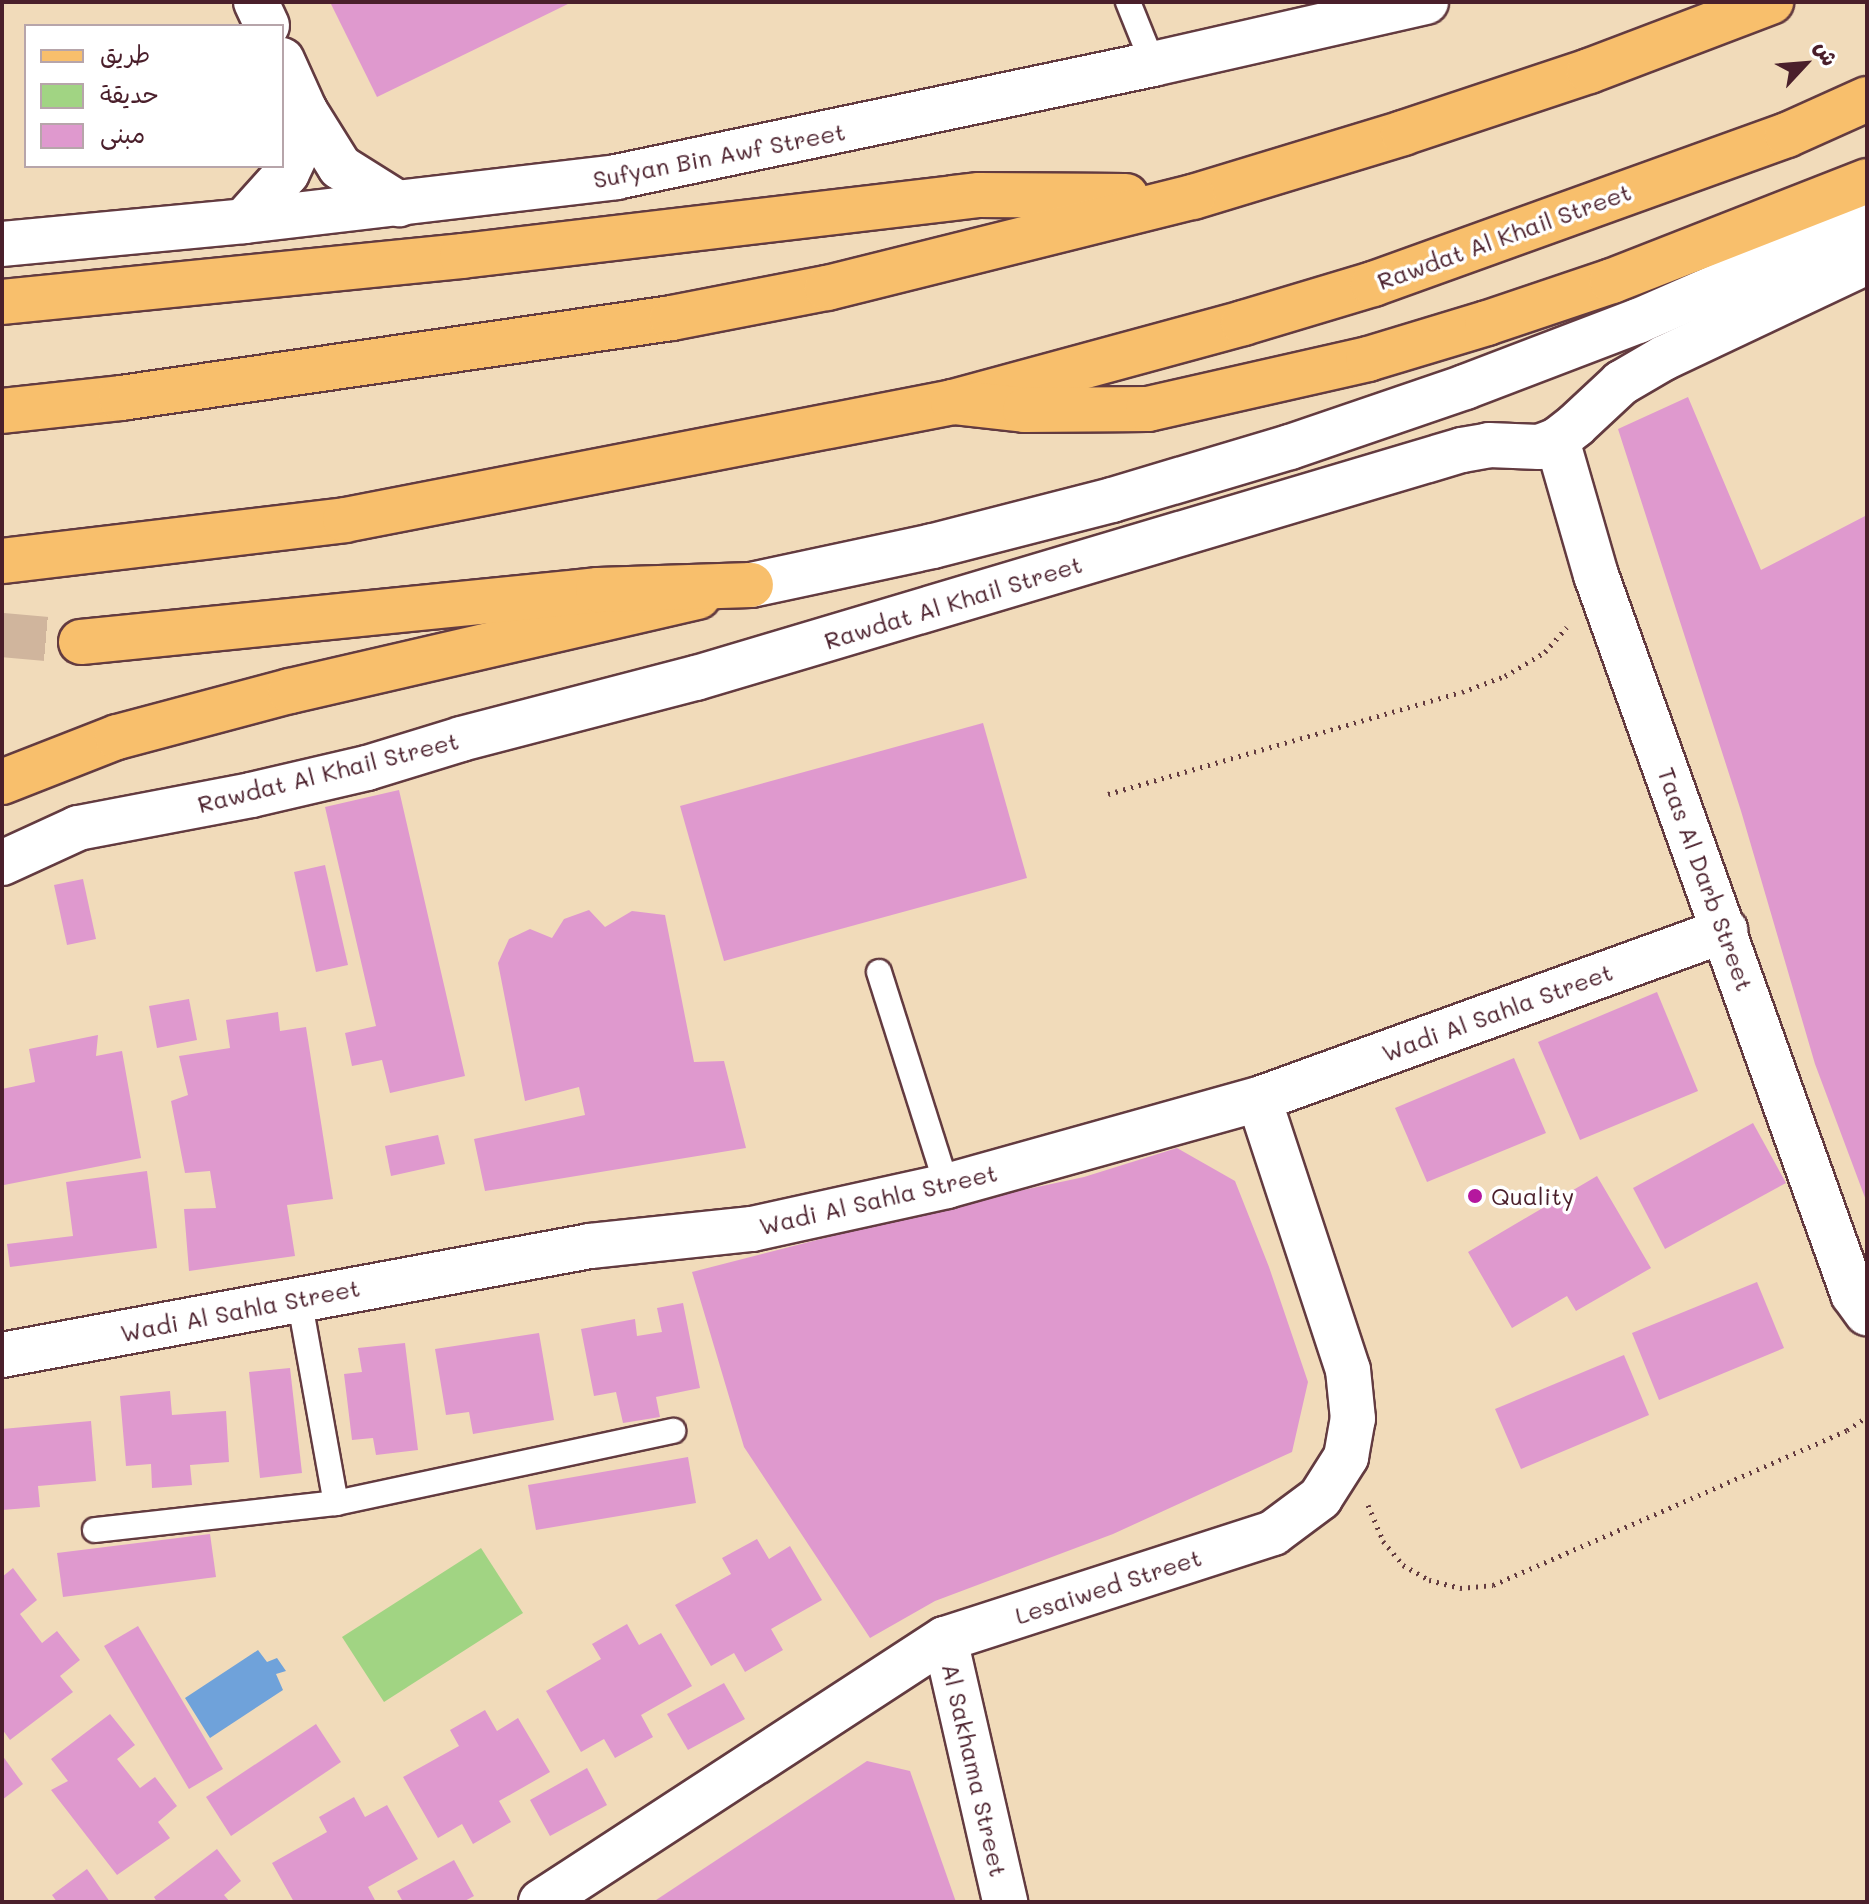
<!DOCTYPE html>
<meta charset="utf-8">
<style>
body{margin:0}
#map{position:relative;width:1869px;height:1904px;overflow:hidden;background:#f1dbba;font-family:Mali,"Playpen Sans Arabic",sans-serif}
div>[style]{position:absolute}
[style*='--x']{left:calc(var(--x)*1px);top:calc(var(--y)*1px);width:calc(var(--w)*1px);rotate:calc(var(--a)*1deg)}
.green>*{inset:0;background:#a1d483}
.water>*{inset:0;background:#6fa2da}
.building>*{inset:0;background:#df99ce}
.motorway-tunnel>*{height:44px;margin-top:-22px;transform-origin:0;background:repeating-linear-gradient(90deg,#d0b59d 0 44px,transparent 0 66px)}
.path>*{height:5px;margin-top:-2.5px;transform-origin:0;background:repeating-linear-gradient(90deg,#633b40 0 2px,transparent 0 8px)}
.roads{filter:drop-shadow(2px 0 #633b40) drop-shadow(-2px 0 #633b40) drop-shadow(0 2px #633b40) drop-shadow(0 -2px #633b40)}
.service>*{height:24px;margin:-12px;padding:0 12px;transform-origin:12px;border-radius:12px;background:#fff}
.minor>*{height:44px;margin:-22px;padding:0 22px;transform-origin:22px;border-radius:22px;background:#fff}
.tertiary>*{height:44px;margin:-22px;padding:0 22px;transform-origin:22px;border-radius:22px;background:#fff}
.primary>*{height:44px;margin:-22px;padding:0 22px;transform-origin:22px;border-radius:22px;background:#f8bf6c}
.trunk>*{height:44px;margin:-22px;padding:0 22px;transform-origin:22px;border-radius:22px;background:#f8bf6c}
.motorway>*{height:44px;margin:-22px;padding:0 22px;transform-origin:22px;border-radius:22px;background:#f8bf6c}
.dots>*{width:22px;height:22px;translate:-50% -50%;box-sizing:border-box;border:4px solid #fff;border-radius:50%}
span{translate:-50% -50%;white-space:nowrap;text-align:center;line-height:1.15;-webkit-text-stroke:7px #fff;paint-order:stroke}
.street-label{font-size:24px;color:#4a1f2b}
.poi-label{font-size:24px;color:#4a1f2b}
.left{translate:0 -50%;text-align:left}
.frame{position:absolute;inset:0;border:4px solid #4a1f2b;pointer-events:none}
.legend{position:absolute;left:24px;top:24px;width:260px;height:144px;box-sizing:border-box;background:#fff;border:2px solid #b7a5aa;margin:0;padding:10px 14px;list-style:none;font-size:24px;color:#4a1f2b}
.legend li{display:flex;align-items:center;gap:16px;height:40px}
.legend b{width:40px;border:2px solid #b7a5aa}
.north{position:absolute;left:1765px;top:24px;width:80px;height:80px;-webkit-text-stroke:6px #fff;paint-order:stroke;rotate:64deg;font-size:22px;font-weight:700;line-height:32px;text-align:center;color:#4a1f2b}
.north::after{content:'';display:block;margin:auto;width:28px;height:36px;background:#4a1f2b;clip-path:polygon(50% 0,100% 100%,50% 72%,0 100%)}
</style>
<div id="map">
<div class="green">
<i style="clip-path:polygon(481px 1548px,523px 1613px,384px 1702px,342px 1637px)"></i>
</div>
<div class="water">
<i style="clip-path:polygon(258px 1650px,267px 1662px,277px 1658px,286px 1671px,276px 1674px,283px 1690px,210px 1738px,185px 1698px)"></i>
</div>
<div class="building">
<i style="clip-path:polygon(330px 2px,572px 2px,377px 97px)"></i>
<i style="clip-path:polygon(1688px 397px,1761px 570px,1867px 515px,1867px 1203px,1815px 1064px,1741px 811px,1618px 429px)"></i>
<i style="clip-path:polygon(983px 723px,1027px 878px,724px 961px,680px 806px)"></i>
<i style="clip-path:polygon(399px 790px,465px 1076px,390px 1093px,382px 1060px,352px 1066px,345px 1033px,376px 1026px,325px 807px)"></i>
<i style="clip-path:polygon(325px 865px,348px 965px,316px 972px,294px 872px)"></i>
<i style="clip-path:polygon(83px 879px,96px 939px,67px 945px,54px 885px)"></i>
<i style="clip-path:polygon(589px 910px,605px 927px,632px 911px,665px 915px,694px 1062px,724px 1061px,746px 1148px,485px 1191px,474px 1139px,585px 1115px,579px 1087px,525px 1101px,498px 963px,509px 939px,530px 929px,552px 938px,564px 919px)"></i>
<i style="clip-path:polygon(1657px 992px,1698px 1091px,1580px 1140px,1538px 1042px)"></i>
<i style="clip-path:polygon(189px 999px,197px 1040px,157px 1048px,149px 1006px)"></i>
<i style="clip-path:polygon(278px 1012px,280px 1031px,306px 1027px,333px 1199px,287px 1205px,295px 1256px,189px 1271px,184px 1209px,216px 1208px,210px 1171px,185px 1173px,171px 1101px,188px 1095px,179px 1056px,230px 1048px,226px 1020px)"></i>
<i style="clip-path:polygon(98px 1035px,96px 1056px,122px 1051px,141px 1158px,4px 1185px,2px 1089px,35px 1082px,29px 1049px)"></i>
<i style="clip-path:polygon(1514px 1058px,1546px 1133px,1427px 1182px,1395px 1108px)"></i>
<i style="clip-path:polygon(1753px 1123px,1786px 1183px,1665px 1249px,1633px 1188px)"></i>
<i style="clip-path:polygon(438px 1135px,445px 1164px,391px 1176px,385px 1146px)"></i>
<i style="clip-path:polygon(1177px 1148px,1235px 1181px,1269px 1267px,1308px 1382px,1292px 1452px,1113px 1534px,935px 1601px,870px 1638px,744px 1447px,692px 1272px,966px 1202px,1084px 1177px)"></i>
<i style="clip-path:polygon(147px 1171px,157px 1248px,10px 1267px,7px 1244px,73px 1236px,66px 1182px)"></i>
<i style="clip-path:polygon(1597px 1176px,1651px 1268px,1576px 1311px,1567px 1296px,1512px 1328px,1468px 1252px)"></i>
<i style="clip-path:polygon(1757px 1282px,1784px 1348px,1659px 1400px,1632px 1333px)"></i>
<i style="clip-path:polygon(683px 1303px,700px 1388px,656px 1397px,660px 1417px,623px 1423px,616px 1392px,594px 1396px,581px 1329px,635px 1319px,637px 1336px,662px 1332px,657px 1308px)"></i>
<i style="clip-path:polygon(539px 1333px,554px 1420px,473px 1434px,469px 1412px,446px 1415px,435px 1349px)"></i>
<i style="clip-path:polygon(405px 1343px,418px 1450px,376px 1455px,373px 1438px,352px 1440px,344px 1374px,362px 1372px,358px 1348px)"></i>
<i style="clip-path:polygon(1624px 1355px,1649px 1415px,1521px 1469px,1495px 1409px)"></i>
<i style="clip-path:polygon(290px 1368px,302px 1473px,260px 1478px,249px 1372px)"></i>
<i style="clip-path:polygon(170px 1391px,172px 1415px,226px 1411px,229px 1462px,190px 1465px,192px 1485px,152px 1488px,151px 1464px,126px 1466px,120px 1396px)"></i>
<i style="clip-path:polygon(91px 1421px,96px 1481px,38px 1486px,40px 1507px,2px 1510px,2px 1429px)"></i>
<i style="clip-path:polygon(688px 1457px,696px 1503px,536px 1530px,528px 1485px)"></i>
<i style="clip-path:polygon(210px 1534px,216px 1577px,63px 1597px,57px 1553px)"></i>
<i style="clip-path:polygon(757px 1539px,769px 1559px,790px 1546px,822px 1600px,771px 1629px,783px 1650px,745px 1672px,734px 1653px,711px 1666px,675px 1605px,731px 1574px,722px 1558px)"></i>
<i style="clip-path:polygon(13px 1568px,37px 1600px,20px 1614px,42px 1643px,57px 1631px,80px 1660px,60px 1676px,73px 1692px,10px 1740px,2px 1729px,2px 1577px)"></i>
<i style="clip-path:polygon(627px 1624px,639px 1645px,661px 1633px,692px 1686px,641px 1715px,653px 1737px,615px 1758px,604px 1739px,581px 1752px,546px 1691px,601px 1659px,592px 1644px)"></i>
<i style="clip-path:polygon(138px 1626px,223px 1769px,189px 1789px,104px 1646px)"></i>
<i style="clip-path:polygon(724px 1683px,745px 1719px,688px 1750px,667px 1714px)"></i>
<i style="clip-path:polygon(485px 1710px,497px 1731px,518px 1718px,550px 1772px,499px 1801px,511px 1822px,473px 1844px,462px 1824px,438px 1838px,403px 1777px,459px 1746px,450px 1730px)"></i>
<i style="clip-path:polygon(110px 1714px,135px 1745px,117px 1759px,140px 1788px,155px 1777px,177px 1806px,158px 1822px,170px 1838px,117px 1875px,51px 1790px,68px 1781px,51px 1759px)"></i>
<i style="clip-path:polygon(316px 1724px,341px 1762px,231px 1836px,206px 1797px)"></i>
<i style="clip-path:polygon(2px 1755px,23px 1784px,2px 1800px)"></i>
<i style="clip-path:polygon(867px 1761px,910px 1771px,956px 1902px,653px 1902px)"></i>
<i style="clip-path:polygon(587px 1768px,607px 1805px,550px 1836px,530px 1800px)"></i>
<i style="clip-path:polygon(354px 1797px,365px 1817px,387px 1805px,418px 1859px,368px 1887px,376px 1902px,294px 1902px,272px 1863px,327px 1832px,319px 1817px)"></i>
<i style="clip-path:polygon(217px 1849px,241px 1881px,224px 1895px,230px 1902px,157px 1902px,154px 1897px)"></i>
<i style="clip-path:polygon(454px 1860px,474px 1896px,463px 1902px,403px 1902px,397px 1891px)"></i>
<i style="clip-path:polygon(87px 1869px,110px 1902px,57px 1902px,52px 1895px)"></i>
</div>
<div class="motorway-tunnel">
<i style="--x:2;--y:635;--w:79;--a:5.1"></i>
</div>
<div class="path">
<i style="--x:1108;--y:794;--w:368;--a:-16.1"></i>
<i style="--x:1462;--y:692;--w:46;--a:-20.4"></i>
<i style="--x:1505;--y:676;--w:47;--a:-31"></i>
<i style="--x:1545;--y:652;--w:33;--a:-49"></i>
<i style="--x:1368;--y:1505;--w:39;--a:67"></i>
<i style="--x:1383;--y:1541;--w:31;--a:50"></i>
<i style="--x:1403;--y:1565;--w:30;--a:30"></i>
<i style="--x:1429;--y:1580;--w:32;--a:14"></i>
<i style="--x:1460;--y:1588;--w:33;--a:-5"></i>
<i style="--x:1493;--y:1585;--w:386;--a:-23.6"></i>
<i style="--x:1847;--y:1430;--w:24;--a:-33"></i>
</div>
<div class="roads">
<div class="service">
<i style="--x:1128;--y:2;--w:67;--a:68"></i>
<i style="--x:879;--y:972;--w:225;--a:72.4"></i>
<i style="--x:299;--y:1298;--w:208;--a:79.8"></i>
<i style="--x:95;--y:1530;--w:243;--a:-6.4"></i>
<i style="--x:336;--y:1503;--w:345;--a:-12.1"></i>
</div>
<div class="minor">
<i style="--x:256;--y:2;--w:26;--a:65"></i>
<i style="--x:282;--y:60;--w:56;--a:65.7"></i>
<i style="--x:305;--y:111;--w:66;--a:58"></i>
<i style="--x:340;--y:167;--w:70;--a:32.1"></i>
<i style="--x:244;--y:221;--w:64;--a:-48.1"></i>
<i style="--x:287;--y:173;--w:23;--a:-65"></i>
<i style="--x:297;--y:152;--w:42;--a:-79"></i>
<i style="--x:2;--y:244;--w:243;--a:-5.4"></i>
<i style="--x:244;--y:221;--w:375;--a:-6.7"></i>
<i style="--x:616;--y:177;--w:549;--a:-11.88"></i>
<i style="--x:1153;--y:64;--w:280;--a:-12.8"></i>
<i style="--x:1557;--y:440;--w:141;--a:73.9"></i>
<i style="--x:1596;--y:575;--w:764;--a:70.33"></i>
<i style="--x:1853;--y:1294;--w:24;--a:54"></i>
<i style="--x:2;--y:863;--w:84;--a:-24.7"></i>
<i style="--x:78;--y:828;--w:176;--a:-10.8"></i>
<i style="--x:251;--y:795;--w:119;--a:-13.1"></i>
<i style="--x:367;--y:768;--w:98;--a:-17.1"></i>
<i style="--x:461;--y:739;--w:243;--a:-14.6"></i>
<i style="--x:696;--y:678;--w:799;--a:-16.58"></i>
<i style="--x:1462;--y:450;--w:27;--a:-10"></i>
<i style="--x:1489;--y:445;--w:50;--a:2.3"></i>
<i style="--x:1539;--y:447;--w:19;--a:-21"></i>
<i style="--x:1557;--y:440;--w:24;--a:-38"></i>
<i style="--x:1576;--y:425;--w:62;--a:-43"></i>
<i style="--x:1621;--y:383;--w:50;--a:-30.2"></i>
<i style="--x:1664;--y:358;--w:225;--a:-25.3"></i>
<i style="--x:2;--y:1355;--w:598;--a:-10.5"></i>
<i style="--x:590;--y:1246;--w:163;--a:-6"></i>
<i style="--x:752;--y:1229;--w:200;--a:-12.4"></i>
<i style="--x:947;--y:1186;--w:324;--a:-15.6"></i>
<i style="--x:1259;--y:1099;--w:496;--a:-19.9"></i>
<i style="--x:945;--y:1639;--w:270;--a:77.1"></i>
<i style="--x:541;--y:1902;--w:482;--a:-33.1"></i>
<i style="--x:945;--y:1639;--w:345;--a:-17.9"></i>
<i style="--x:1273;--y:1533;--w:59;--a:-36.7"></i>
<i style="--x:1320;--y:1498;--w:49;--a:-57.6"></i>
<i style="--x:1346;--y:1457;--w:39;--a:-80"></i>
<i style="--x:1353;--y:1419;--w:49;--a:-95.8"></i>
<i style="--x:1348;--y:1370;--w:285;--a:-108.2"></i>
</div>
<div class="tertiary">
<i style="--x:751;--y:585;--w:186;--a:-12.1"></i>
<i style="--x:933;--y:546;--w:185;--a:-14.4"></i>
<i style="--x:1112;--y:500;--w:186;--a:-16.6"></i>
<i style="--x:1290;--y:447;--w:185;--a:-18.9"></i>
<i style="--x:1465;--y:387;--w:185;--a:-20.9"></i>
<i style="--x:1638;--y:321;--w:250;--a:-23.6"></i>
</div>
<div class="primary">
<i style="--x:1193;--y:197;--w:220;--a:-16.9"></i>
<i style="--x:1403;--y:133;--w:196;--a:-18.4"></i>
<i style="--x:1589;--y:71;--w:195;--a:-20.8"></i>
<i style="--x:953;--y:402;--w:301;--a:-15.2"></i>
<i style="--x:1243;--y:323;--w:136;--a:-16.7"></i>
<i style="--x:1373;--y:284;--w:440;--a:-19.8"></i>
<i style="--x:1787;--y:135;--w:88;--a:-24.2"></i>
<i style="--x:2;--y:782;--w:123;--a:-21.4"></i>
<i style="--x:117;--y:737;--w:179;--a:-14.9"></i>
<i style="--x:290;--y:691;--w:419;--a:-13"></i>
</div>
<div class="trunk">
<i style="--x:2;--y:302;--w:462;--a:-5.7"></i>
<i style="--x:462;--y:256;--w:521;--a:-6.73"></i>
<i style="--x:979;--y:195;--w:147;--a:0.4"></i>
<i style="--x:2;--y:411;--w:120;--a:-6.2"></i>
<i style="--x:121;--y:398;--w:557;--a:-8.26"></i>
<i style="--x:672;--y:318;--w:158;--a:-11"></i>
<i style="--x:827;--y:288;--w:377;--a:-14"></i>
<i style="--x:2;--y:561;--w:345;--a:-6.8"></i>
<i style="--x:345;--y:520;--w:619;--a:-10.98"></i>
<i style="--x:953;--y:402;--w:72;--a:6.3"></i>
<i style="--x:1025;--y:410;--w:123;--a:-0.5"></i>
<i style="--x:1148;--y:409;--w:226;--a:-12.8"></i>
<i style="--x:1368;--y:359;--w:124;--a:-16.8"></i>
<i style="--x:1487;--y:323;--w:132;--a:-18.6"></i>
<i style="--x:1612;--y:281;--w:274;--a:-21.4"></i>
</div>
<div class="motorway">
<i style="--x:81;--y:642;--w:520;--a:-5.74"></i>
<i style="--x:598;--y:590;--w:153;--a:-1.9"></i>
</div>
</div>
<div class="dots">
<i style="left:1475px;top:1196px;background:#b5179e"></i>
</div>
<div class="street-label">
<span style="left:719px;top:155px;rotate:-11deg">Sufyan Bin Awf Street</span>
<span style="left:1504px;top:236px;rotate:-20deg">Rawdat Al Khail Street</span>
<span style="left:953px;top:602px;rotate:-17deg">Rawdat Al Khail Street</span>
<span style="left:328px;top:772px;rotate:-14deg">Rawdat Al Khail Street</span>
<span style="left:1706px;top:879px;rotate:70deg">Taas Al Darb Street</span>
<span style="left:1497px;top:1012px;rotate:-20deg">Wadi Al Sahla Street</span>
<span style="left:878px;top:1199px;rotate:-13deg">Wadi Al Sahla Street</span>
<span style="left:240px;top:1310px;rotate:-11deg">Wadi Al Sahla Street</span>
<span style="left:1108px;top:1586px;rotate:-18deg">Lesaiwed Street</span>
<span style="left:975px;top:1770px;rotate:77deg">Al Sakhama Street</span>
</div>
<div class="poi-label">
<span class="left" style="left:1491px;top:1196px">Quality</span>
</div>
<div class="frame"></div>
<ul class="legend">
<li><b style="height:10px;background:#f8bf6c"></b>طريق</li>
<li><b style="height:22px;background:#a1d483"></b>حديقة</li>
<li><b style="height:22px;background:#df99ce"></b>مبنى</li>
</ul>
<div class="north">ش</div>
</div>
